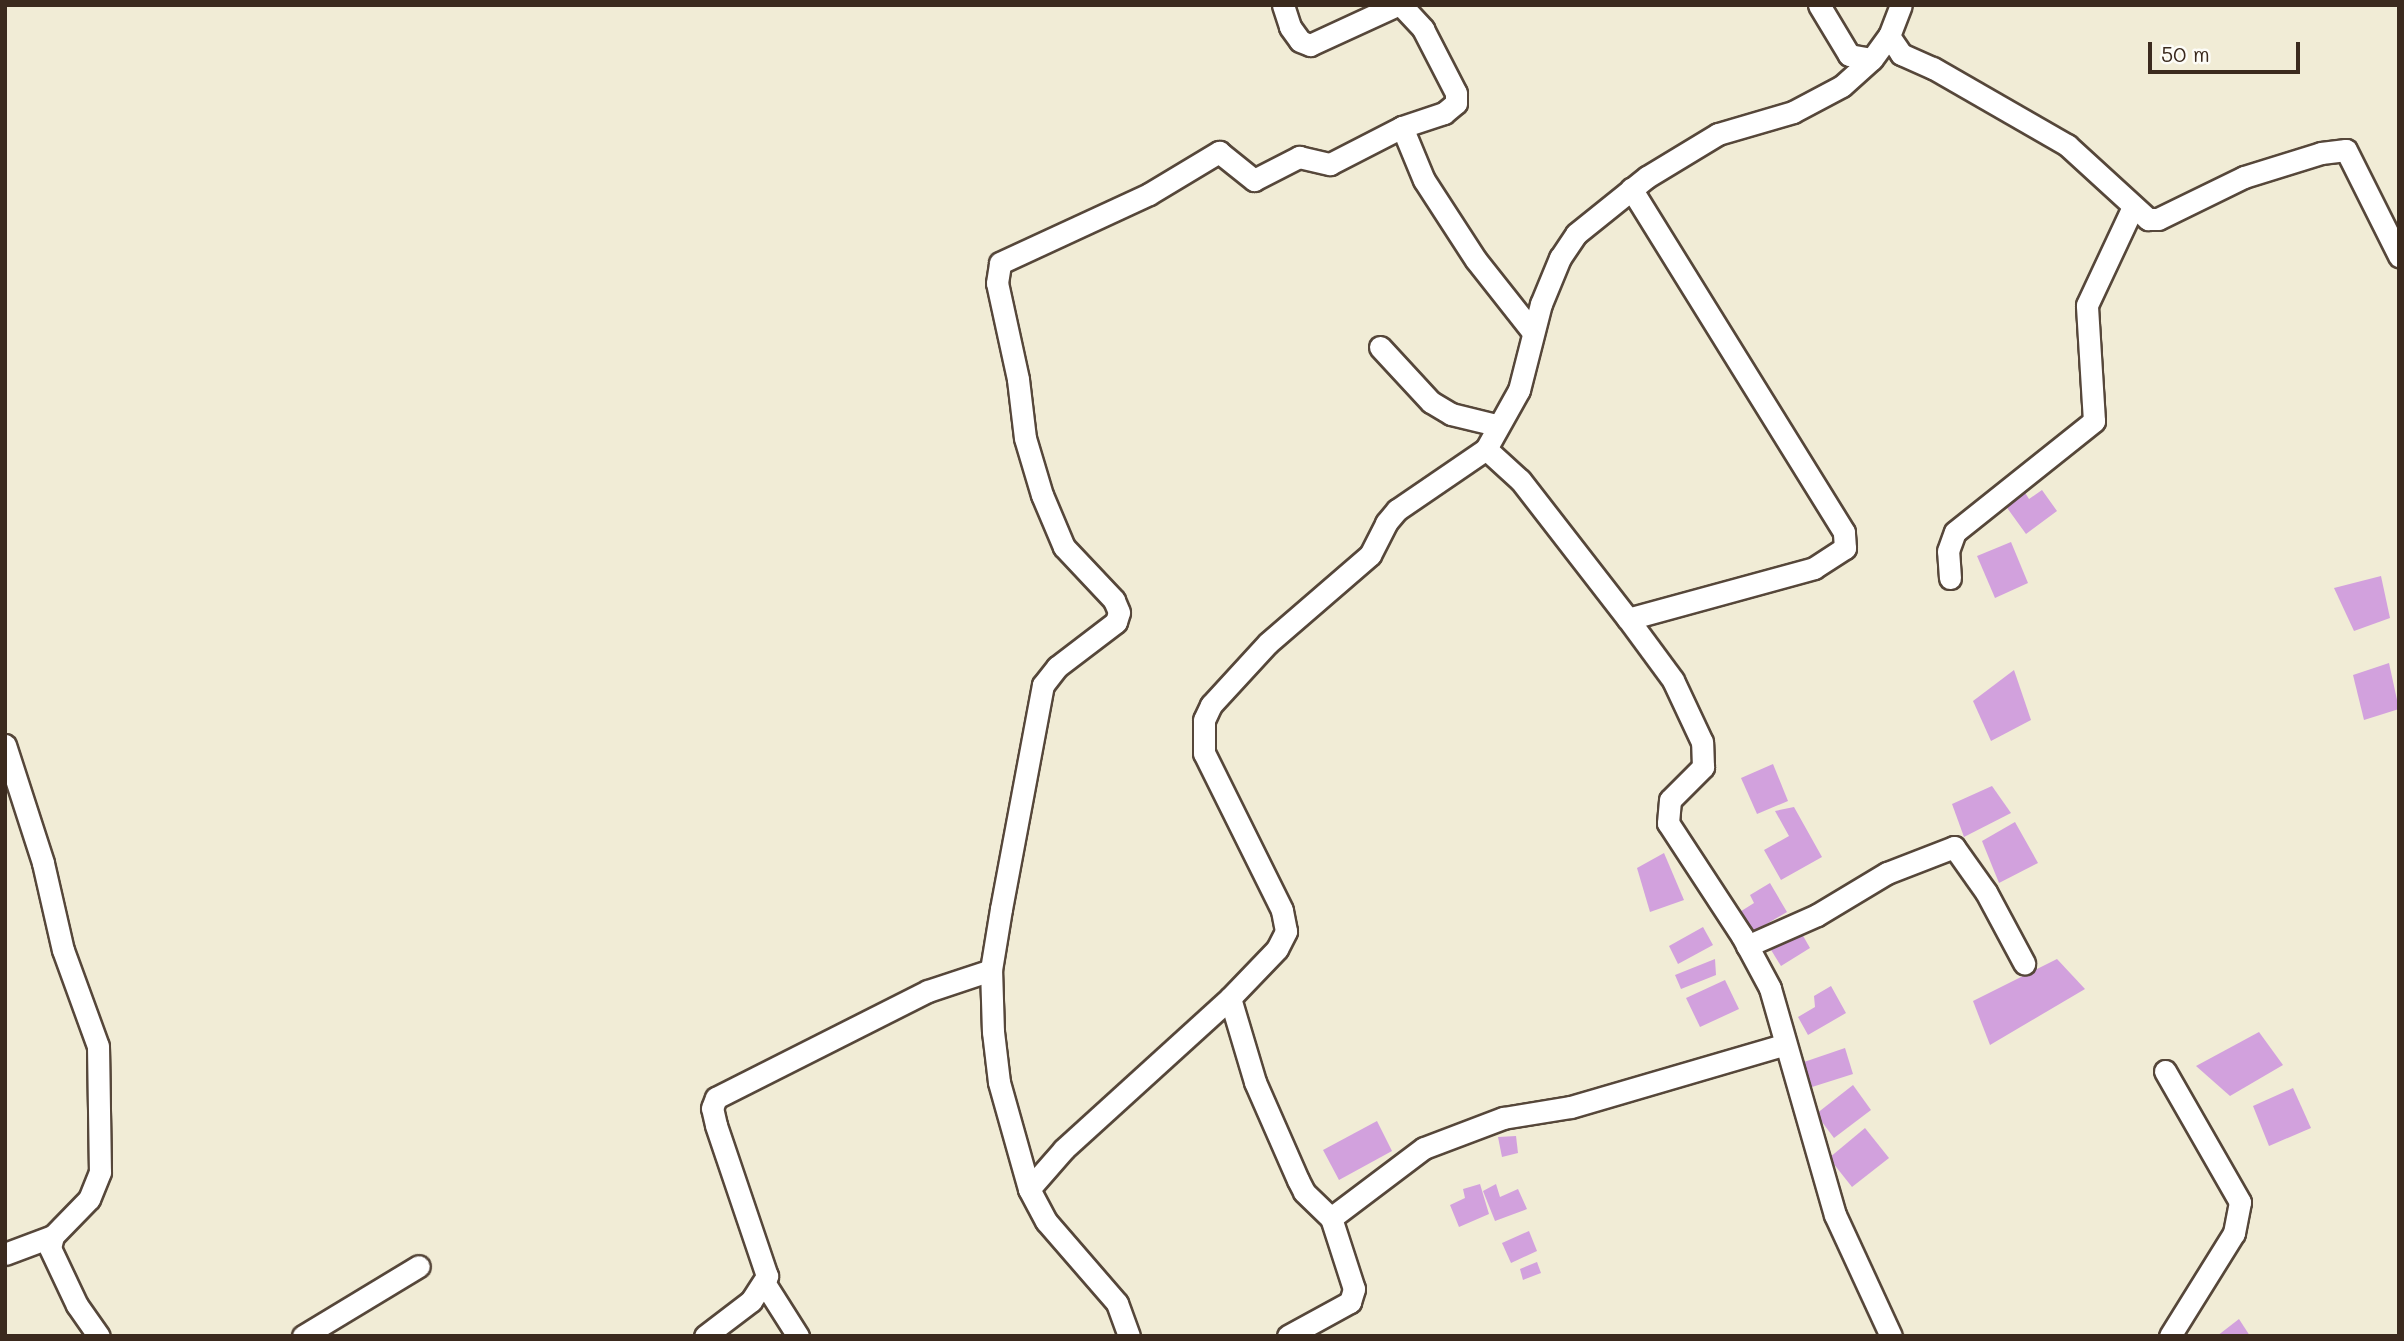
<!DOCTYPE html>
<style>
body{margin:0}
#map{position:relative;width:2404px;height:1341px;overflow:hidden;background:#f1ecd6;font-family:Mali,sans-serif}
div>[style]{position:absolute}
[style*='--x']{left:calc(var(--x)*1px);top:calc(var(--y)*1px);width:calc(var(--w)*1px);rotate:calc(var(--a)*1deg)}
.building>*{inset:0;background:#d2a1dd}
.roads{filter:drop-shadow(2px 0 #56473a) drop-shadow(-2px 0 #56473a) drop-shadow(0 2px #56473a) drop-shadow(0 -2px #56473a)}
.minor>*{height:21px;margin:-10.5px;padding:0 10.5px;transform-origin:10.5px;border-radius:10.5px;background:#fff}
span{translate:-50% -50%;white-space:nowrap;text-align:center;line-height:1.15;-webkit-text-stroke:6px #fdfcf7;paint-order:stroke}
.frame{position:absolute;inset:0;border:7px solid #3b2a1e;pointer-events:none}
.scale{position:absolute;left:2148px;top:42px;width:152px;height:32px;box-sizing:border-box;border:4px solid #3b2a1e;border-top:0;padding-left:9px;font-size:21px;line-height:24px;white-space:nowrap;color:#3b2a1e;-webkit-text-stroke:5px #fdfcf7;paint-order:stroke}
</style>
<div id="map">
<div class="building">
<i style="clip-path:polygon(2042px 490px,2057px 511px,2026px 534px,2005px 505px,2024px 491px,2029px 499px)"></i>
<i style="clip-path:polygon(2011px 542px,2028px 583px,1995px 598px,1977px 556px)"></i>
<i style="clip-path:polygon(2381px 576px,2390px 618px,2354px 631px,2334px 588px)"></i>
<i style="clip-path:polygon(2389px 663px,2399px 709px,2364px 720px,2353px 675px)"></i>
<i style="clip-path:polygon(2014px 670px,2031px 720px,1991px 741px,1973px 701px)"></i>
<i style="clip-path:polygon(1773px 764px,1788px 801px,1757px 814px,1741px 778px)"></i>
<i style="clip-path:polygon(1992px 786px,2011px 813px,1964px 837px,1952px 804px)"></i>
<i style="clip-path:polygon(1794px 807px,1822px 857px,1781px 880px,1764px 850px,1789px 836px,1775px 811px)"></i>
<i style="clip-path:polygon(2015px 822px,2038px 863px,1999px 883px,1982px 841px)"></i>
<i style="clip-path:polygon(1664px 853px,1684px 900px,1650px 912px,1637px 868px)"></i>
<i style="clip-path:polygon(1770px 883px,1787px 912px,1753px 932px,1735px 915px,1754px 903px,1750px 895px)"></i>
<i style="clip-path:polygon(1703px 927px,1713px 945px,1678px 964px,1669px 946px)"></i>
<i style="clip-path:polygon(1798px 927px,1810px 948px,1781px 966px,1768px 945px)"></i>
<i style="clip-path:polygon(1715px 959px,1716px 975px,1681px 989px,1675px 975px)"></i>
<i style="clip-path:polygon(2057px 959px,2085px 989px,1990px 1045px,1973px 1001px)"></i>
<i style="clip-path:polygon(1725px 980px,1739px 1009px,1700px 1027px,1686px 998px)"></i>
<i style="clip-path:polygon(1831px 986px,1846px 1013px,1808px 1035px,1798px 1017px,1815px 1007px,1814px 996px)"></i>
<i style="clip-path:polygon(2259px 1032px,2283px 1065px,2230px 1096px,2196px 1066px)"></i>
<i style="clip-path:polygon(1845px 1048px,1853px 1074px,1812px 1087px,1804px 1062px)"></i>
<i style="clip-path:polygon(1853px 1085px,1871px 1110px,1834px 1138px,1816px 1114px)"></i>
<i style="clip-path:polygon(2293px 1088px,2311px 1128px,2269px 1146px,2253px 1106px)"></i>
<i style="clip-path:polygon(1377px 1121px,1392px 1151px,1339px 1180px,1323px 1150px)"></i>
<i style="clip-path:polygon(1865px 1128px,1889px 1158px,1852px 1187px,1829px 1158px)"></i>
<i style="clip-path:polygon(1516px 1136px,1518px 1153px,1502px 1157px,1498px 1137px)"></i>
<i style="clip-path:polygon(1480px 1184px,1489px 1214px,1459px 1227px,1450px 1205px,1465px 1198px,1463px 1189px)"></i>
<i style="clip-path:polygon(1496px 1184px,1500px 1197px,1518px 1189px,1527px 1209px,1495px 1221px,1483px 1191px)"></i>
<i style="clip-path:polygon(1529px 1231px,1537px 1251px,1511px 1263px,1502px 1243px)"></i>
<i style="clip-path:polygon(1537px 1262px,1541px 1273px,1523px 1280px,1520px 1269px)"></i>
<i style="clip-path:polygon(2239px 1319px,2250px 1336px,2217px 1336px)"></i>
</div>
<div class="roads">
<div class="minor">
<i style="--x:1283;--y:5;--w:23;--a:72"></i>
<i style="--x:1290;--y:27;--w:17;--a:54"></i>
<i style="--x:1300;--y:41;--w:11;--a:22"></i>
<i style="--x:1310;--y:45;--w:96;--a:-24.7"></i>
<i style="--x:1401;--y:5;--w:33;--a:47"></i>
<i style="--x:1423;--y:29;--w:72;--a:62.7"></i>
<i style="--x:1456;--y:93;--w:10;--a:90"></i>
<i style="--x:1456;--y:103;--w:16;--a:140"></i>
<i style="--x:1444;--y:113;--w:44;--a:161.6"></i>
<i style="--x:1819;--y:5;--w:58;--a:59"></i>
<i style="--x:1849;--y:55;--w:23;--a:10"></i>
<i style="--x:1889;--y:36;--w:22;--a:56"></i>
<i style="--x:1901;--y:54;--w:35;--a:24"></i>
<i style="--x:1933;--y:68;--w:155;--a:29.9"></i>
<i style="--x:2067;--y:145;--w:110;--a:42.4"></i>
<i style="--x:2148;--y:219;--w:10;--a:0"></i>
<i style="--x:2158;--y:219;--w:96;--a:-26"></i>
<i style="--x:2244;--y:177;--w:81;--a:-17.3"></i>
<i style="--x:2321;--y:153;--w:25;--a:-7"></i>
<i style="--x:2346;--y:150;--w:119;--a:63.4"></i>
<i style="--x:1380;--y:347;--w:75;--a:47.2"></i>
<i style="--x:1431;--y:402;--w:23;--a:31"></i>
<i style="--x:1451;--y:414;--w:46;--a:13.7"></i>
<i style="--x:1950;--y:578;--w:27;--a:-94"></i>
<i style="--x:1948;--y:551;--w:20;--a:-70"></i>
<i style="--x:1955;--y:532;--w:178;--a:-38.6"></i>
<i style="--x:2094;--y:421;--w:116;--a:-93.5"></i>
<i style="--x:2087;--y:305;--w:108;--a:-64.9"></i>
<i style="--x:1628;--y:619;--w:193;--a:-15.3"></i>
<i style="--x:1814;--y:568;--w:37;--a:-33"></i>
<i style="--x:1845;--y:548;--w:16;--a:-94"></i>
<i style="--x:1844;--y:532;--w:404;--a:-121.8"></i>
<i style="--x:5;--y:745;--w:124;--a:72.1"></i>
<i style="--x:43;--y:863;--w:89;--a:77.1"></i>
<i style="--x:63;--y:950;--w:102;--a:70"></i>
<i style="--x:98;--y:1046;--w:126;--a:89.1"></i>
<i style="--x:100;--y:1172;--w:29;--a:112"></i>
<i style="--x:89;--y:1199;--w:52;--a:134.2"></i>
<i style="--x:53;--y:1236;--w:12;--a:104"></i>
<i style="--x:50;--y:1248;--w:63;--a:64.7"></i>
<i style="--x:77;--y:1305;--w:38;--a:55"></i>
<i style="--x:1747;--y:946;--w:77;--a:-23.9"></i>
<i style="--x:1817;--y:915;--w:82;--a:-31"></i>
<i style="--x:1887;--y:873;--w:72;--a:-21.2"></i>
<i style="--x:1954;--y:847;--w:55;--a:54.6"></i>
<i style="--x:1986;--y:892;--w:81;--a:61.8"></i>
<i style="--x:1230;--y:998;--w:88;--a:73.4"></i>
<i style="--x:1255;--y:1082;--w:107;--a:66.3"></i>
<i style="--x:1298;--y:1180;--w:13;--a:63"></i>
<i style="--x:1304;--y:1192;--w:37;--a:44"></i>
<i style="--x:2165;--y:1071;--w:151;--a:60.2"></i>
<i style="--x:2240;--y:1202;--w:32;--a:101"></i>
<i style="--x:2234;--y:1233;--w:121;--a:121.9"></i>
<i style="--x:1029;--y:1189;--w:111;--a:-105.7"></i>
<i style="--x:999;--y:1082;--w:50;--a:-96.8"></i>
<i style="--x:993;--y:1032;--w:62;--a:-91.8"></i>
<i style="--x:991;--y:970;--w:62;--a:-80.7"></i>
<i style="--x:1001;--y:909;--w:228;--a:-79.4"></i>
<i style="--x:1043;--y:685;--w:23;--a:-52"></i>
<i style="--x:1057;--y:667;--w:74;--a:-37.3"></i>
<i style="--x:1116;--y:622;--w:10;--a:-73"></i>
<i style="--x:1119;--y:612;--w:13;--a:-113"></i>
<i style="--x:1114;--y:600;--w:73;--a:-133.3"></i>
<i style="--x:1064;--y:547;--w:56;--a:-112.9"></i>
<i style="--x:1042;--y:495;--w:59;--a:-106.6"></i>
<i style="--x:1025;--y:438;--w:59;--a:-96.8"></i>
<i style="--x:1018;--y:379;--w:98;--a:-102.3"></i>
<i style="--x:997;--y:283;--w:20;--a:-81"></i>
<i style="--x:1000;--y:263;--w:164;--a:-24.8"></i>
<i style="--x:1149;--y:194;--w:82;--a:-31"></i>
<i style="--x:1219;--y:152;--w:45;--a:38.7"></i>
<i style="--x:1254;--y:180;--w:51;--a:-27.1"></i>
<i style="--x:1299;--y:157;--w:32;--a:13"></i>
<i style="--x:1330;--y:164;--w:81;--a:-27.2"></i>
<i style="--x:1402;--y:127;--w:57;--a:67.5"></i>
<i style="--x:1424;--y:180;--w:95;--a:57"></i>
<i style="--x:1476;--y:260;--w:90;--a:51.7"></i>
<i style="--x:5;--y:1254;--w:51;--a:-20.6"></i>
<i style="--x:765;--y:1284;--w:62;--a:57.6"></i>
<i style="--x:303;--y:1336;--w:135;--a:-31.1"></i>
<i style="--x:705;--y:1336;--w:58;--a:-37.3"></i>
<i style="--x:751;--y:1301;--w:30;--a:-57"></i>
<i style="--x:767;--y:1276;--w:159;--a:-108.7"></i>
<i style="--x:716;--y:1125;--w:17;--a:-103"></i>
<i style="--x:712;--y:1108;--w:11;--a:-68"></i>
<i style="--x:716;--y:1098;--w:237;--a:-26.8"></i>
<i style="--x:928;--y:991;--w:66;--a:-18.4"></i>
<i style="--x:1129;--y:1336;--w:35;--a:-110"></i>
<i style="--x:1117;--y:1303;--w:108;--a:-130.9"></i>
<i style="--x:1046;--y:1221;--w:36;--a:-118"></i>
<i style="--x:1029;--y:1189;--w:53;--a:-48.8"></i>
<i style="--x:1064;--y:1149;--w:224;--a:-42.3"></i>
<i style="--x:1230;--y:998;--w:68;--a:-46.2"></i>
<i style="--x:1277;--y:949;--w:20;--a:-63"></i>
<i style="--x:1286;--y:931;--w:21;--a:-101"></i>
<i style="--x:1282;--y:910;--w:175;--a:-116.4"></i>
<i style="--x:1204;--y:753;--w:33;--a:-90"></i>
<i style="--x:1204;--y:720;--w:17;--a:-65"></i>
<i style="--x:1211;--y:705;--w:84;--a:-47.4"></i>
<i style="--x:1268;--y:643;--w:135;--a:-40.8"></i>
<i style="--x:1370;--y:555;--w:36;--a:-63"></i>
<i style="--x:1386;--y:523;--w:17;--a:-50"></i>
<i style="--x:1397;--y:510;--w:108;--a:-34.4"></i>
<i style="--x:1288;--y:1336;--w:71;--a:-28.7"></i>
<i style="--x:1350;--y:1302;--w:14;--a:-73"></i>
<i style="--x:1354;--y:1289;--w:75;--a:-107.9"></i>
<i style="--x:1331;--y:1218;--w:116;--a:-37"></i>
<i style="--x:1424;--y:1148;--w:85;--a:-20.8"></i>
<i style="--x:1503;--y:1118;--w:69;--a:-9.2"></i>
<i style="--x:1571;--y:1107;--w:221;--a:-16.3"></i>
<i style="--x:1891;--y:1336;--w:133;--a:-114.8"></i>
<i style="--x:1835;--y:1215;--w:236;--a:-106"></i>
<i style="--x:1770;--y:988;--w:59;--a:-118.3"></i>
<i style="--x:1742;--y:936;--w:135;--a:-123.2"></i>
<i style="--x:1668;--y:823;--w:23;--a:-85"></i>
<i style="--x:1670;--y:800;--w:47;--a:-45"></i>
<i style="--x:1703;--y:767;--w:25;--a:-92"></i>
<i style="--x:1702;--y:742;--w:68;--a:-115.1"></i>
<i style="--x:1673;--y:680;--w:76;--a:-126.4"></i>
<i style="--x:1628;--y:619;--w:176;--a:-127.8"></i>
<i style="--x:1520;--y:480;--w:46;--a:-137.6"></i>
<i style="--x:1486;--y:449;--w:68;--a:-60.8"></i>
<i style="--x:1519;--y:390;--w:89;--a:-75.7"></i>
<i style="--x:1541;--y:304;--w:50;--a:-67.6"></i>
<i style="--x:1560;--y:258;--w:29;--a:-56"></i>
<i style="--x:1576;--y:234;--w:91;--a:-38.8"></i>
<i style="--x:1647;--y:177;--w:83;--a:-31.2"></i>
<i style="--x:1718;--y:134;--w:78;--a:-16.3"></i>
<i style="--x:1793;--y:112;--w:55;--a:-28"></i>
<i style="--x:1842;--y:86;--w:40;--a:-42"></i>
<i style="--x:1872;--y:59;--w:29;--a:-54"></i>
<i style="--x:1889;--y:36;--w:33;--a:-69"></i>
</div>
</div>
<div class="frame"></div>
<div class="scale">50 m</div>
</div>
